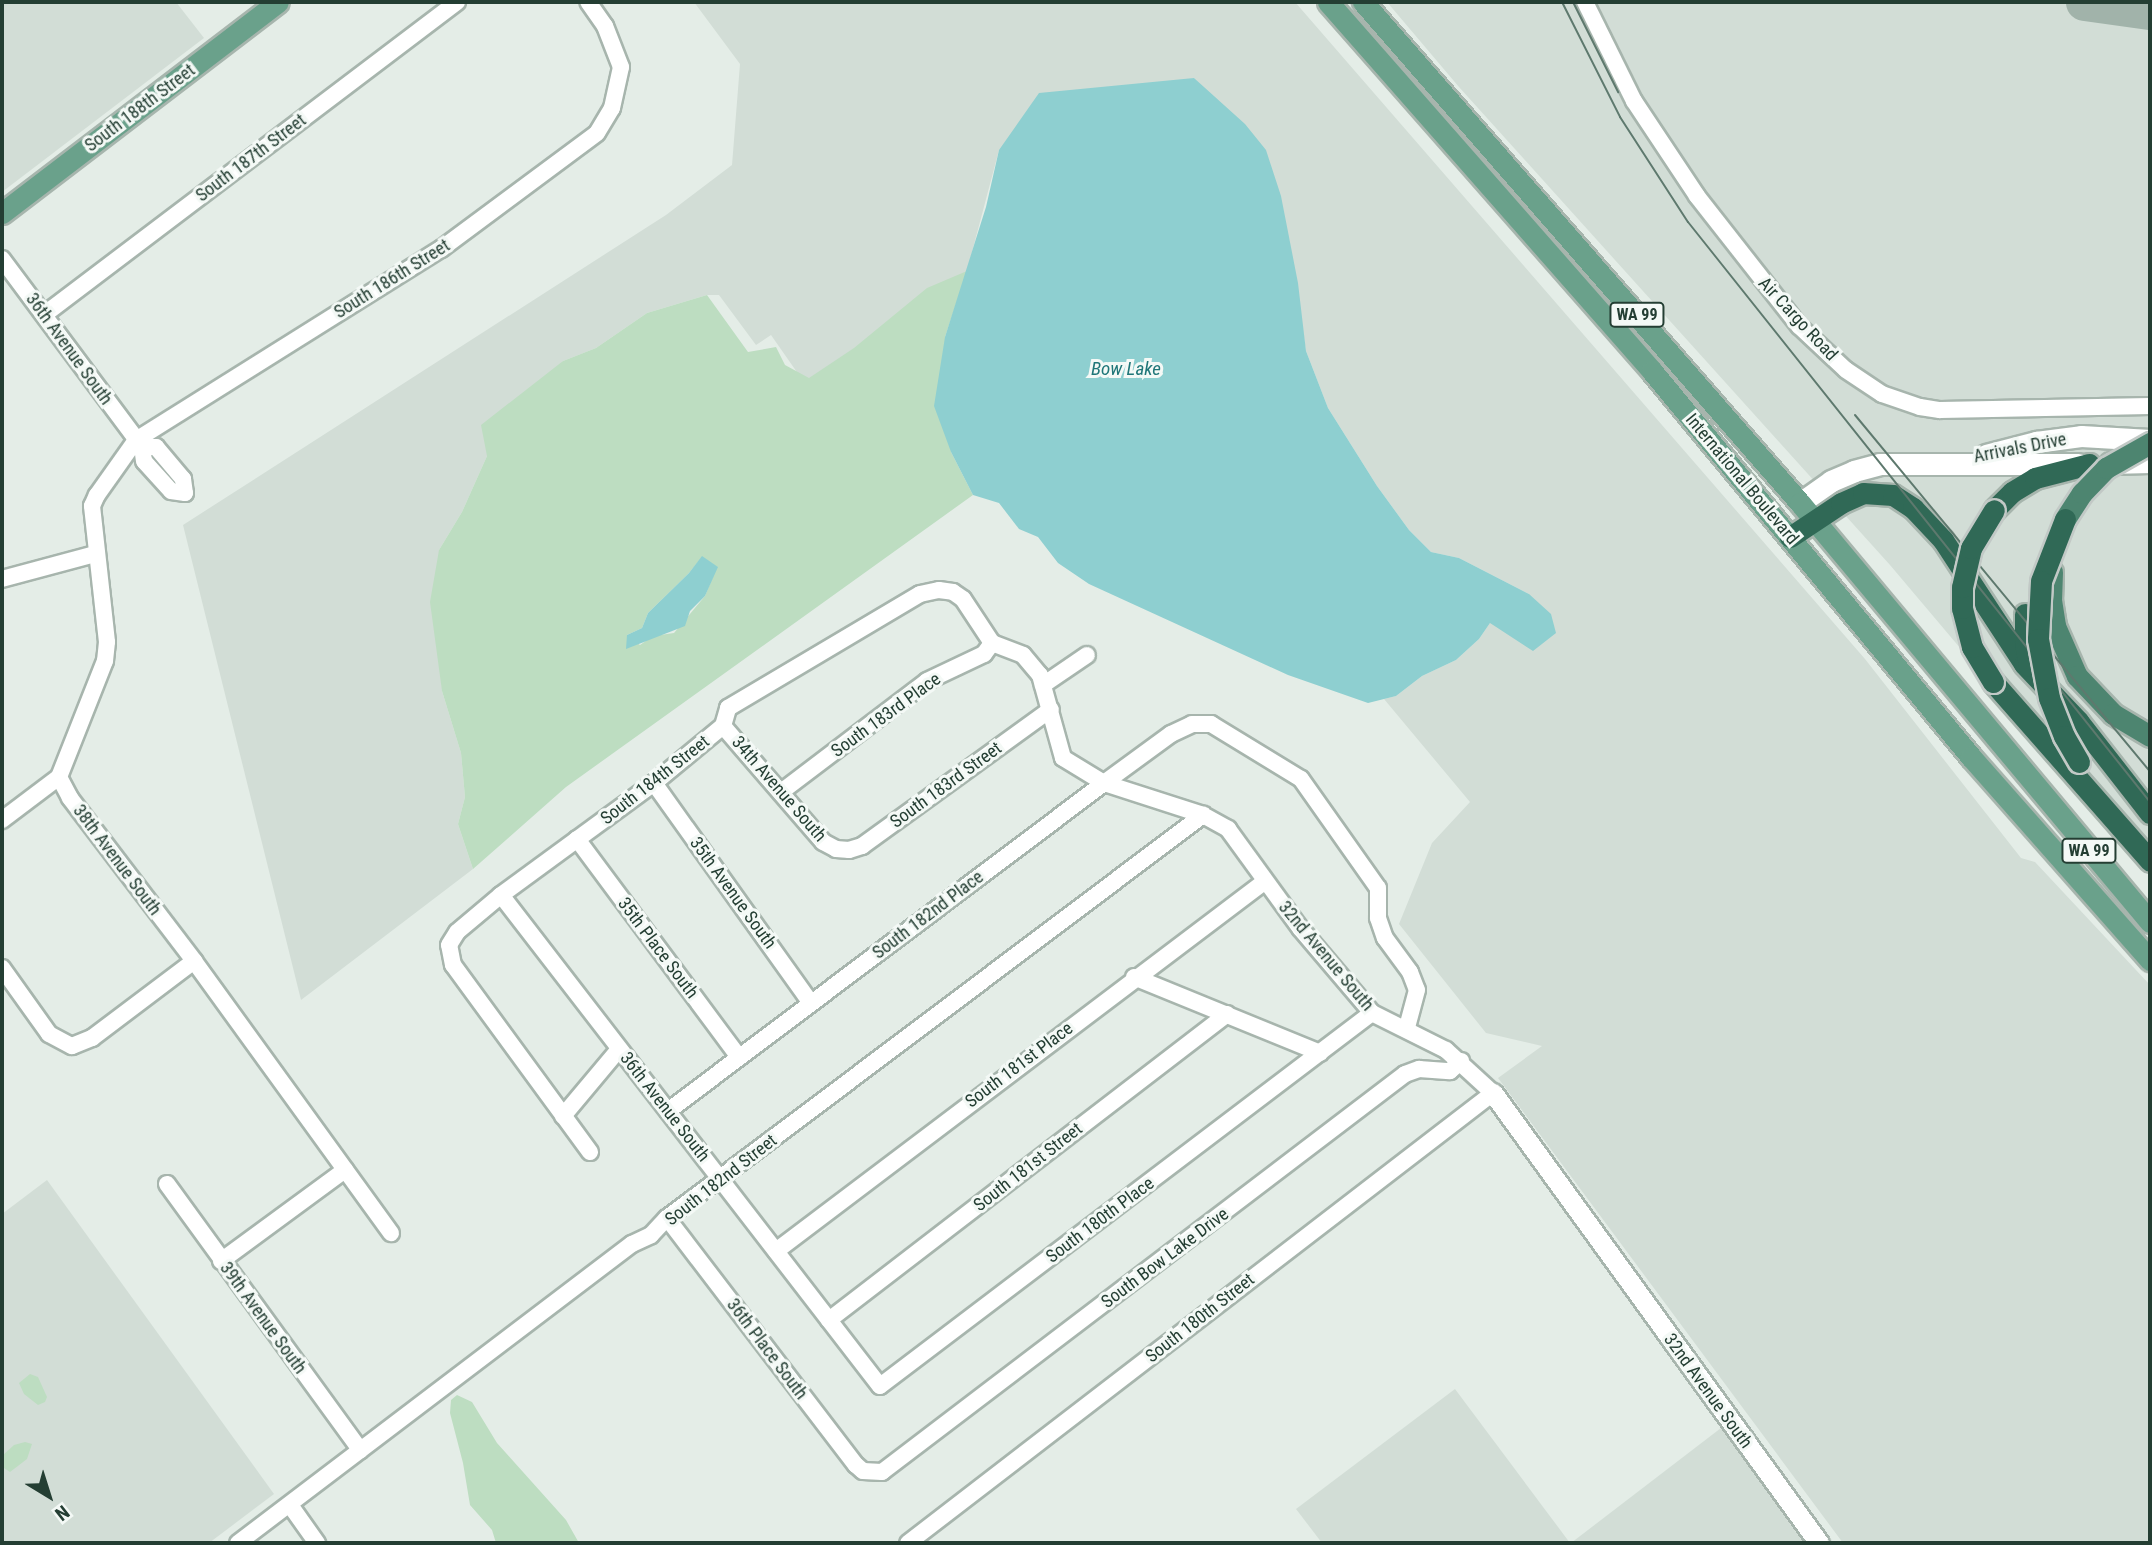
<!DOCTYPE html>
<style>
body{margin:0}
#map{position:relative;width:2152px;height:1545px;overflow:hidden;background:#e4ede7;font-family:"Roboto Condensed",sans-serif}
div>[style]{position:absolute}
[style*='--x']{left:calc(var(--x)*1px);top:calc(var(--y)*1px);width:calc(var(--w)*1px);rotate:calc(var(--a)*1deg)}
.built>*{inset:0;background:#d2ddd6}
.green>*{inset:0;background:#bdddc1}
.water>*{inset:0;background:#8ecfd0}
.taxiway>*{height:37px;margin:-18.5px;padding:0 18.5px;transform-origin:18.5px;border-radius:18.5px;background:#a1b3aa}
.roads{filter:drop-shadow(2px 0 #a7b5ad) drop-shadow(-2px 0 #a7b5ad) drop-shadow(0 2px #a7b5ad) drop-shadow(0 -2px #a7b5ad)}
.minor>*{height:16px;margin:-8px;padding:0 8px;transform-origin:8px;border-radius:8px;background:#fff}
.tertiary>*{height:19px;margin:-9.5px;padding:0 9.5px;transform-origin:9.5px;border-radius:9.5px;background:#fff}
.secondary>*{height:21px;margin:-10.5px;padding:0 10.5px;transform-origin:10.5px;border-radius:10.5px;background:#fff}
.primary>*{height:21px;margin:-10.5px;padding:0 10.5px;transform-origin:10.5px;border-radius:10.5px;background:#6aa18b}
.trunk>*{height:21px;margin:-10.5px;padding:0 10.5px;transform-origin:10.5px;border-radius:10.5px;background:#4d8570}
.motorway>*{height:21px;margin:-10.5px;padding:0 10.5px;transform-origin:10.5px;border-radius:10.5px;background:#306956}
.tram>*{height:2px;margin:-1px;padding:0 1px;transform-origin:1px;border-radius:1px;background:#5e796e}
.bridges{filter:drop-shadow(2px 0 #c2c9c6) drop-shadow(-2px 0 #c2c9c6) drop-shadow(0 2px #c2c9c6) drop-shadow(0 -2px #c2c9c6)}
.trunk-bridge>*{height:21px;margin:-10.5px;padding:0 10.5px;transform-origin:10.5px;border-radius:10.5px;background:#4d8570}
.motorway-bridge>*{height:21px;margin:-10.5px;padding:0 10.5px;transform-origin:10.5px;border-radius:10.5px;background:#306956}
span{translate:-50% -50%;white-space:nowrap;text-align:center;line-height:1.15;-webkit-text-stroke:6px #f4f9f6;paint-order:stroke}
.shield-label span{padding:2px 5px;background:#f4f9f6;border:2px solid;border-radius:5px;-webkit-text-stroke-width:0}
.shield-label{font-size:16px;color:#243e33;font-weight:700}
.street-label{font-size:18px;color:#243e33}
.water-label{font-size:19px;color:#1f7678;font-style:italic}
.frame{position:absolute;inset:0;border:4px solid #243e33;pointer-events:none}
.north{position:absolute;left:14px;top:1461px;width:70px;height:70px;-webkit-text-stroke:5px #f4f9f6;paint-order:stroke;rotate:142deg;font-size:19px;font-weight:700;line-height:28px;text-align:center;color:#243e33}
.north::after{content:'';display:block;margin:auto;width:24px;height:32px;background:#243e33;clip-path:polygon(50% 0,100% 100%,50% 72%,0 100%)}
</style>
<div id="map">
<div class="built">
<i style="clip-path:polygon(2px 2px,176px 2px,204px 38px,2px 192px)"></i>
<i style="clip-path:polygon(694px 2px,1295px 2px,1865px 659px,2021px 858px,2035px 862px,2150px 985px,2150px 1543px,1843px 1543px,1498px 1078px,1542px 1046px,1486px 1033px,1399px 924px,1432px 843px,1470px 802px,1384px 699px,1396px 696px,1422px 676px,1456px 660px,1479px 639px,1490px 623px,1529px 594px,1459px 558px,1431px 552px,1409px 530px,1377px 486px,1328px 408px,1306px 351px,1289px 239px,1210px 96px,1194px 78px,999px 150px,967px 271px,808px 388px,771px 335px,756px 345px,719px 295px,707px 295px,647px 313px,596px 348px,563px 361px,487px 456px,462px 512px,439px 550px,442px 691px,461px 753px,465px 797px,458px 824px,473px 869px,301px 1000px,183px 525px,666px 215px,732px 165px,740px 64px)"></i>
<i style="clip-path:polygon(1387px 2px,2150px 2px,2150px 873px,1890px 565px,1459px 87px)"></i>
<i style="clip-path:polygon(47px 1180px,274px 1494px,209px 1543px,2px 1543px,2px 1214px)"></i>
<i style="clip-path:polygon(1455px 1389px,1570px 1543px,1322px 1543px,1296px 1509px)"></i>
<i style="clip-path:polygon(1721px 1428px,1804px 1543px,1571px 1543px)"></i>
</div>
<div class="green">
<i style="clip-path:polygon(evenodd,967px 271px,945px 337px,951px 452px,973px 495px,566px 787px,473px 869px,458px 824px,465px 797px,461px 753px,442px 691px,430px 602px,439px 550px,462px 512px,487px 456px,481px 425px,563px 361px,596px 348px,647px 313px,707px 295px,748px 352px,776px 347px,785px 365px,809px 378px,854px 348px,927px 288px,967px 271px,702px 557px,717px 567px,705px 596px,674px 633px,653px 636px,640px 645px,627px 635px,642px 628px,648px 613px,689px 573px,702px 557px)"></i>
<i style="clip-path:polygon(30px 1374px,38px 1377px,47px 1397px,45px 1402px,38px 1405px,24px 1394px,19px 1383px)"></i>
<i style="clip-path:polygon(457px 1395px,472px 1402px,497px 1443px,566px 1520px,579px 1543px,496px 1543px,492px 1530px,470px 1505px,463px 1463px,450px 1413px,451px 1400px)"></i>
<i style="clip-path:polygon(25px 1442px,32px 1444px,27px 1459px,10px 1472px,4px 1468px,2px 1456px,14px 1445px)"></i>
</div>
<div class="water">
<i style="clip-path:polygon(1194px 78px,1245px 124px,1266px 150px,1281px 196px,1298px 283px,1306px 351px,1328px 408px,1377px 486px,1409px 530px,1431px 552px,1459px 558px,1529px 594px,1551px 614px,1556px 633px,1533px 651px,1490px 623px,1479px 639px,1456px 660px,1422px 676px,1396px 696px,1368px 703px,1288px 675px,1089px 584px,1058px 563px,1038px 537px,1019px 529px,999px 503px,973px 495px,951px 452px,934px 406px,945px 337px,986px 207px,999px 150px,1039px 93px)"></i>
<i style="clip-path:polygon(702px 556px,718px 567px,705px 596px,690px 611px,685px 626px,626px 649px,627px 635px,642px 628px,648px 613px,689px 573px)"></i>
</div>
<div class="taxiway">
<i style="--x:2084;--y:2;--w:67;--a:7.8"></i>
</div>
<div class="roads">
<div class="minor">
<i style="--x:1585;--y:2;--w:110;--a:63.7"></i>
<i style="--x:1634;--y:101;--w:114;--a:56.4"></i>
<i style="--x:1697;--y:196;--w:165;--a:51.9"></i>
<i style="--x:1799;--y:326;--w:64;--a:43.1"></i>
<i style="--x:1846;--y:370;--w:43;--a:33.7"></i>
<i style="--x:1882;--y:394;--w:40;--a:18.9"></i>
<i style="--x:1920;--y:407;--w:20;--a:9"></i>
<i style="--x:1940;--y:410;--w:210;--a:-1.1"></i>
<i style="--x:2;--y:259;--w:234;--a:53.3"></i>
<i style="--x:45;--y:314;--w:517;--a:-37.14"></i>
<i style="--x:142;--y:447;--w:14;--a:0"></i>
<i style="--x:156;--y:447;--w:42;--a:49.8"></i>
<i style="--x:183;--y:479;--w:14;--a:82"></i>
<i style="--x:185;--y:493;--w:14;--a:-172"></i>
<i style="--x:171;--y:491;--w:40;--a:-132"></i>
<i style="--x:144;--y:461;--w:14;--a:-98"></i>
<i style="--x:2;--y:579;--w:96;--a:-15"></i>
<i style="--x:1043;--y:685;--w:53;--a:-34.3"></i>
<i style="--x:723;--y:726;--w:153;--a:49.2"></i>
<i style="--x:823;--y:842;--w:15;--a:28"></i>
<i style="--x:836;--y:849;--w:13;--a:4"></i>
<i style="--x:849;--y:850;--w:14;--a:-17"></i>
<i style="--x:862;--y:846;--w:233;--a:-35.9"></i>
<i style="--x:59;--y:777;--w:125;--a:-68.4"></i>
<i style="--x:105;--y:661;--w:19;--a:-84"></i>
<i style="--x:107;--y:642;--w:137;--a:-96.3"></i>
<i style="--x:92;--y:506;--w:12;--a:-66"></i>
<i style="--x:97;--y:495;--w:67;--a:-54.7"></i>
<i style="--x:136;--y:440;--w:360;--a:-32.1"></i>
<i style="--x:441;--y:249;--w:194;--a:-36.6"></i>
<i style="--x:597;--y:133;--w:29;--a:-59"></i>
<i style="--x:612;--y:108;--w:42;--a:-77.6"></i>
<i style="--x:621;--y:67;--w:44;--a:-111.3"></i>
<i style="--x:605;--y:26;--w:29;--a:-125"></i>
<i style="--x:59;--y:777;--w:24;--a:62"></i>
<i style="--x:70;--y:798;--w:205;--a:52.7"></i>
<i style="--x:194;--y:961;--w:336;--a:54.1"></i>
<i style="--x:654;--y:783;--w:270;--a:54.5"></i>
<i style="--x:781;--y:792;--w:183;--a:-37.2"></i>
<i style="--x:927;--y:681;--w:63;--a:-25.3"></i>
<i style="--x:984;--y:654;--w:14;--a:-54"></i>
<i style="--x:2;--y:820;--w:71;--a:-37"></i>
<i style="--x:577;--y:839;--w:272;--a:53.4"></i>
<i style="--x:501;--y:895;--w:620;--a:52.34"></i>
<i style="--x:880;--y:1386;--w:617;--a:-37.17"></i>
<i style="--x:2;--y:968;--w:81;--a:54.5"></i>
<i style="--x:49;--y:1034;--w:26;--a:28"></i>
<i style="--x:72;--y:1046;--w:22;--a:-22"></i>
<i style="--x:92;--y:1038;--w:128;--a:-37"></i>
<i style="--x:1134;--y:977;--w:201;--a:22.2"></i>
<i style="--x:668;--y:1111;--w:546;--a:-36.95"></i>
<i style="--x:1104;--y:783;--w:83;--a:-36.2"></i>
<i style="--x:1171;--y:734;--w:23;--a:-25"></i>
<i style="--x:1192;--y:724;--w:19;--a:0"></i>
<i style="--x:1211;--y:724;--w:105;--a:31.4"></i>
<i style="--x:1301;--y:779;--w:133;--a:54.8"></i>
<i style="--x:1378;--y:888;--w:30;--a:90"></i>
<i style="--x:1378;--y:918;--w:21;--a:71"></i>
<i style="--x:1385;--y:938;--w:42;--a:53.7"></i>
<i style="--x:1410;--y:972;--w:19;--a:69"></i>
<i style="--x:1417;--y:990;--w:39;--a:105"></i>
<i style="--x:563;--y:1116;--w:87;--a:-50.1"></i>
<i style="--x:590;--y:1152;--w:232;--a:-126.2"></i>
<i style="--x:453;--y:965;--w:20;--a:-101"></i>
<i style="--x:449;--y:945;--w:15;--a:-58"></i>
<i style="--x:457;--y:932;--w:57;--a:-40.1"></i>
<i style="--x:501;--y:895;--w:190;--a:-36.2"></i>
<i style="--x:654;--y:783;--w:89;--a:-39.6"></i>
<i style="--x:723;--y:726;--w:19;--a:-74"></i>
<i style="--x:728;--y:708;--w:223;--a:-30.7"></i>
<i style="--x:920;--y:594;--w:19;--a:-12"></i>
<i style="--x:939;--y:590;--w:14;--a:8"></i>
<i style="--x:953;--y:592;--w:12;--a:35"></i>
<i style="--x:963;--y:599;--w:53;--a:56.6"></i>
<i style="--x:992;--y:643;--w:33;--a:21"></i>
<i style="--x:1023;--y:655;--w:26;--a:50"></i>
<i style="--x:1040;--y:675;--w:86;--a:74.5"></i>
<i style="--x:1063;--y:758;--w:48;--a:31.4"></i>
<i style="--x:1104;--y:783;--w:104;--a:17.9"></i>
<i style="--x:1203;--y:815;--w:29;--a:29"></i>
<i style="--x:1228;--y:829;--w:122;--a:54"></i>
<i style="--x:1300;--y:928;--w:111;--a:49.7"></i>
<i style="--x:1372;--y:1013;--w:83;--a:26.6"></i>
<i style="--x:1446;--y:1050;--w:64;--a:42.5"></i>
<i style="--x:1493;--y:1093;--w:738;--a:142.43"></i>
<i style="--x:167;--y:1184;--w:329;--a:54"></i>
<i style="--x:667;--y:1218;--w:311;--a:52.6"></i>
<i style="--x:856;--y:1465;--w:9;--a:41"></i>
<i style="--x:863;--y:1471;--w:19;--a:3"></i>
<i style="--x:882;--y:1472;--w:657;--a:-37.27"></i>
<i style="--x:1405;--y:1074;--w:15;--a:-20"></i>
<i style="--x:1419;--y:1069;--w:31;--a:4"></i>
<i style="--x:1450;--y:1071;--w:15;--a:-42"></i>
<i style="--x:776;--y:1251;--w:612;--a:-37.09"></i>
<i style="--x:221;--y:1261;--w:154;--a:-36.3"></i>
<i style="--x:829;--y:1320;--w:502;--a:-37.55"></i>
<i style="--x:290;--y:1505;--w:47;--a:54.6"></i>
<i style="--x:238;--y:1543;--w:495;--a:-37.2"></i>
<i style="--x:632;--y:1244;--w:21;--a:-25"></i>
<i style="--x:651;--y:1235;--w:23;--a:-47"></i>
<i style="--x:667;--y:1218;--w:671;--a:-36.94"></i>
</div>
<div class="tertiary">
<i style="--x:1493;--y:1093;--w:556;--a:54.08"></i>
</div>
<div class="secondary">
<i style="--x:1986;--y:455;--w:52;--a:-14.6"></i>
<i style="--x:2036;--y:442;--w:45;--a:-7.6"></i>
<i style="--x:2081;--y:436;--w:69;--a:3.3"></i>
<i style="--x:2110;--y:463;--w:40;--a:-1.4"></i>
<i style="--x:1800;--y:503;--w:38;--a:-35"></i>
<i style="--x:1831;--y:481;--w:25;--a:-23"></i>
<i style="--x:1854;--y:471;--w:27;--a:-15"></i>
<i style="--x:1880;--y:464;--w:198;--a:0"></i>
</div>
<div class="primary">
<i style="--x:1328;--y:2;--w:491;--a:48.7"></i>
<i style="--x:1652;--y:371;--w:501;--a:50.43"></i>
<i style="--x:1971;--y:757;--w:271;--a:48.6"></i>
<i style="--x:1363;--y:2;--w:665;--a:48.9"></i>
<i style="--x:1800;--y:503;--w:546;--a:50.13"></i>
<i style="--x:2;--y:213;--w:347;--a:-37.4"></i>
</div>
<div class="trunk">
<i style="--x:2052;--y:572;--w:28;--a:92"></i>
<i style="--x:2051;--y:600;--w:26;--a:81"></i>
<i style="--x:2055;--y:626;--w:55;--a:66.3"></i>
<i style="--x:2077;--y:676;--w:52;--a:46.5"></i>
<i style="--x:2113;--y:714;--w:43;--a:30.7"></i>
</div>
<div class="motorway">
<i style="--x:1994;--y:510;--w:25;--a:-45"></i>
<i style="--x:2012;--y:492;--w:27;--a:-31"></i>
<i style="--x:2035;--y:478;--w:56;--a:-14.5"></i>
<i style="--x:1790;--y:537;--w:61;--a:-33.7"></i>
<i style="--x:1841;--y:503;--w:24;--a:-24"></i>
<i style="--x:1863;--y:493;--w:30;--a:4"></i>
<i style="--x:1893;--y:495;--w:24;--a:33"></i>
<i style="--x:1913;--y:508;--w:44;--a:46.8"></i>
<i style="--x:1943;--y:540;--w:148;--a:56.8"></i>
<i style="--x:2024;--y:664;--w:79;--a:46.5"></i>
<i style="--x:2078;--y:721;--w:117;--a:52"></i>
<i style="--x:2025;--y:614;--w:29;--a:90"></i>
<i style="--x:2025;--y:643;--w:23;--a:80"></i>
<i style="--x:1993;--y:682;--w:238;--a:48.7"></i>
</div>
</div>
<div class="tram">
<i style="--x:1562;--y:2;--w:129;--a:63.2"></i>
<i style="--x:1620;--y:117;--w:125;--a:57.1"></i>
<i style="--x:1688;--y:222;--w:742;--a:51.46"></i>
<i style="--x:1573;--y:2;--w:101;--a:63.4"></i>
<i style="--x:1855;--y:415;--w:462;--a:50.4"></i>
</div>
<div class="bridges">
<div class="trunk-bridge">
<i style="--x:2065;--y:519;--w:31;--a:-57"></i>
<i style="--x:2082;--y:493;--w:35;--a:-46"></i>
<i style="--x:2106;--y:468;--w:51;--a:-29.6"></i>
</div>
<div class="motorway-bridge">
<i style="--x:2065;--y:519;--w:66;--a:111.2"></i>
<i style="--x:2041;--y:581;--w:58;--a:93"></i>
<i style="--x:2038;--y:639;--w:60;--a:79.4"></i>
<i style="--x:2049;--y:698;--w:41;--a:68.5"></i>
<i style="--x:2064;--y:736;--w:30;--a:60"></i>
<i style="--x:1993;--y:682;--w:41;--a:-121"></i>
<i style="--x:1972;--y:647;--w:40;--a:-104.4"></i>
<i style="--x:1962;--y:608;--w:21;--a:-90"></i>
<i style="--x:1962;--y:587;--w:40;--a:-77"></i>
<i style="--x:1971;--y:548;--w:44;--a:-58.8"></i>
</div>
</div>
<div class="shield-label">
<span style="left:1637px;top:315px">WA 99</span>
<span style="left:2089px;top:851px">WA 99</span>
</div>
<div class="street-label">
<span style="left:140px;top:108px;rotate:-37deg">South 188th Street</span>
<span style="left:251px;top:158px;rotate:-37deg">South 187th Street</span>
<span style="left:392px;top:279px;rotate:-32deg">South 186th Street</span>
<span style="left:1798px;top:319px;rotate:47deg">Air Cargo Road</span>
<span style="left:69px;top:349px;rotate:54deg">36th Avenue South</span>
<span style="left:2020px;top:448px;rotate:-11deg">Arrivals Drive</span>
<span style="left:1742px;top:479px;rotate:50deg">International Boulevard</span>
<span style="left:886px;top:715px;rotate:-36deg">South 183rd Place</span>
<span style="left:655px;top:780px;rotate:-38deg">South 184th Street</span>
<span style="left:946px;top:785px;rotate:-36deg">South 183rd Street</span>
<span style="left:779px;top:789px;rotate:49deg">34th Avenue South</span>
<span style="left:117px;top:860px;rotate:53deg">38th Avenue South</span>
<span style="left:733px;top:893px;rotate:54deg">35th Avenue South</span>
<span style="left:928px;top:915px;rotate:-37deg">South 182nd Place</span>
<span style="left:658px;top:948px;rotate:53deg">35th Place South</span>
<span style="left:1326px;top:956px;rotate:50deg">32nd Avenue South</span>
<span style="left:1019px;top:1065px;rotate:-37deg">South 181st Place</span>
<span style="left:665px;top:1107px;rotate:52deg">36th Avenue South</span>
<span style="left:1028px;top:1167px;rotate:-38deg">South 181st Street</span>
<span style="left:721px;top:1180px;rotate:-38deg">South 182nd Street</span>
<span style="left:1100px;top:1220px;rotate:-37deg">South 180th Place</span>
<span style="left:1165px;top:1258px;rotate:-37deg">South Bow Lake Drive</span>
<span style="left:263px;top:1318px;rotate:54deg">39th Avenue South</span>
<span style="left:1200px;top:1318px;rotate:-38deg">South 180th Street</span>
<span style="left:767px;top:1349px;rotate:53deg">36th Place South</span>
<span style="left:1708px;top:1391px;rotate:54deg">32nd Avenue South</span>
</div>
<div class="water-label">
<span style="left:1126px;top:369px">Bow Lake</span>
</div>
<div class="frame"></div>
<div class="north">N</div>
</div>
